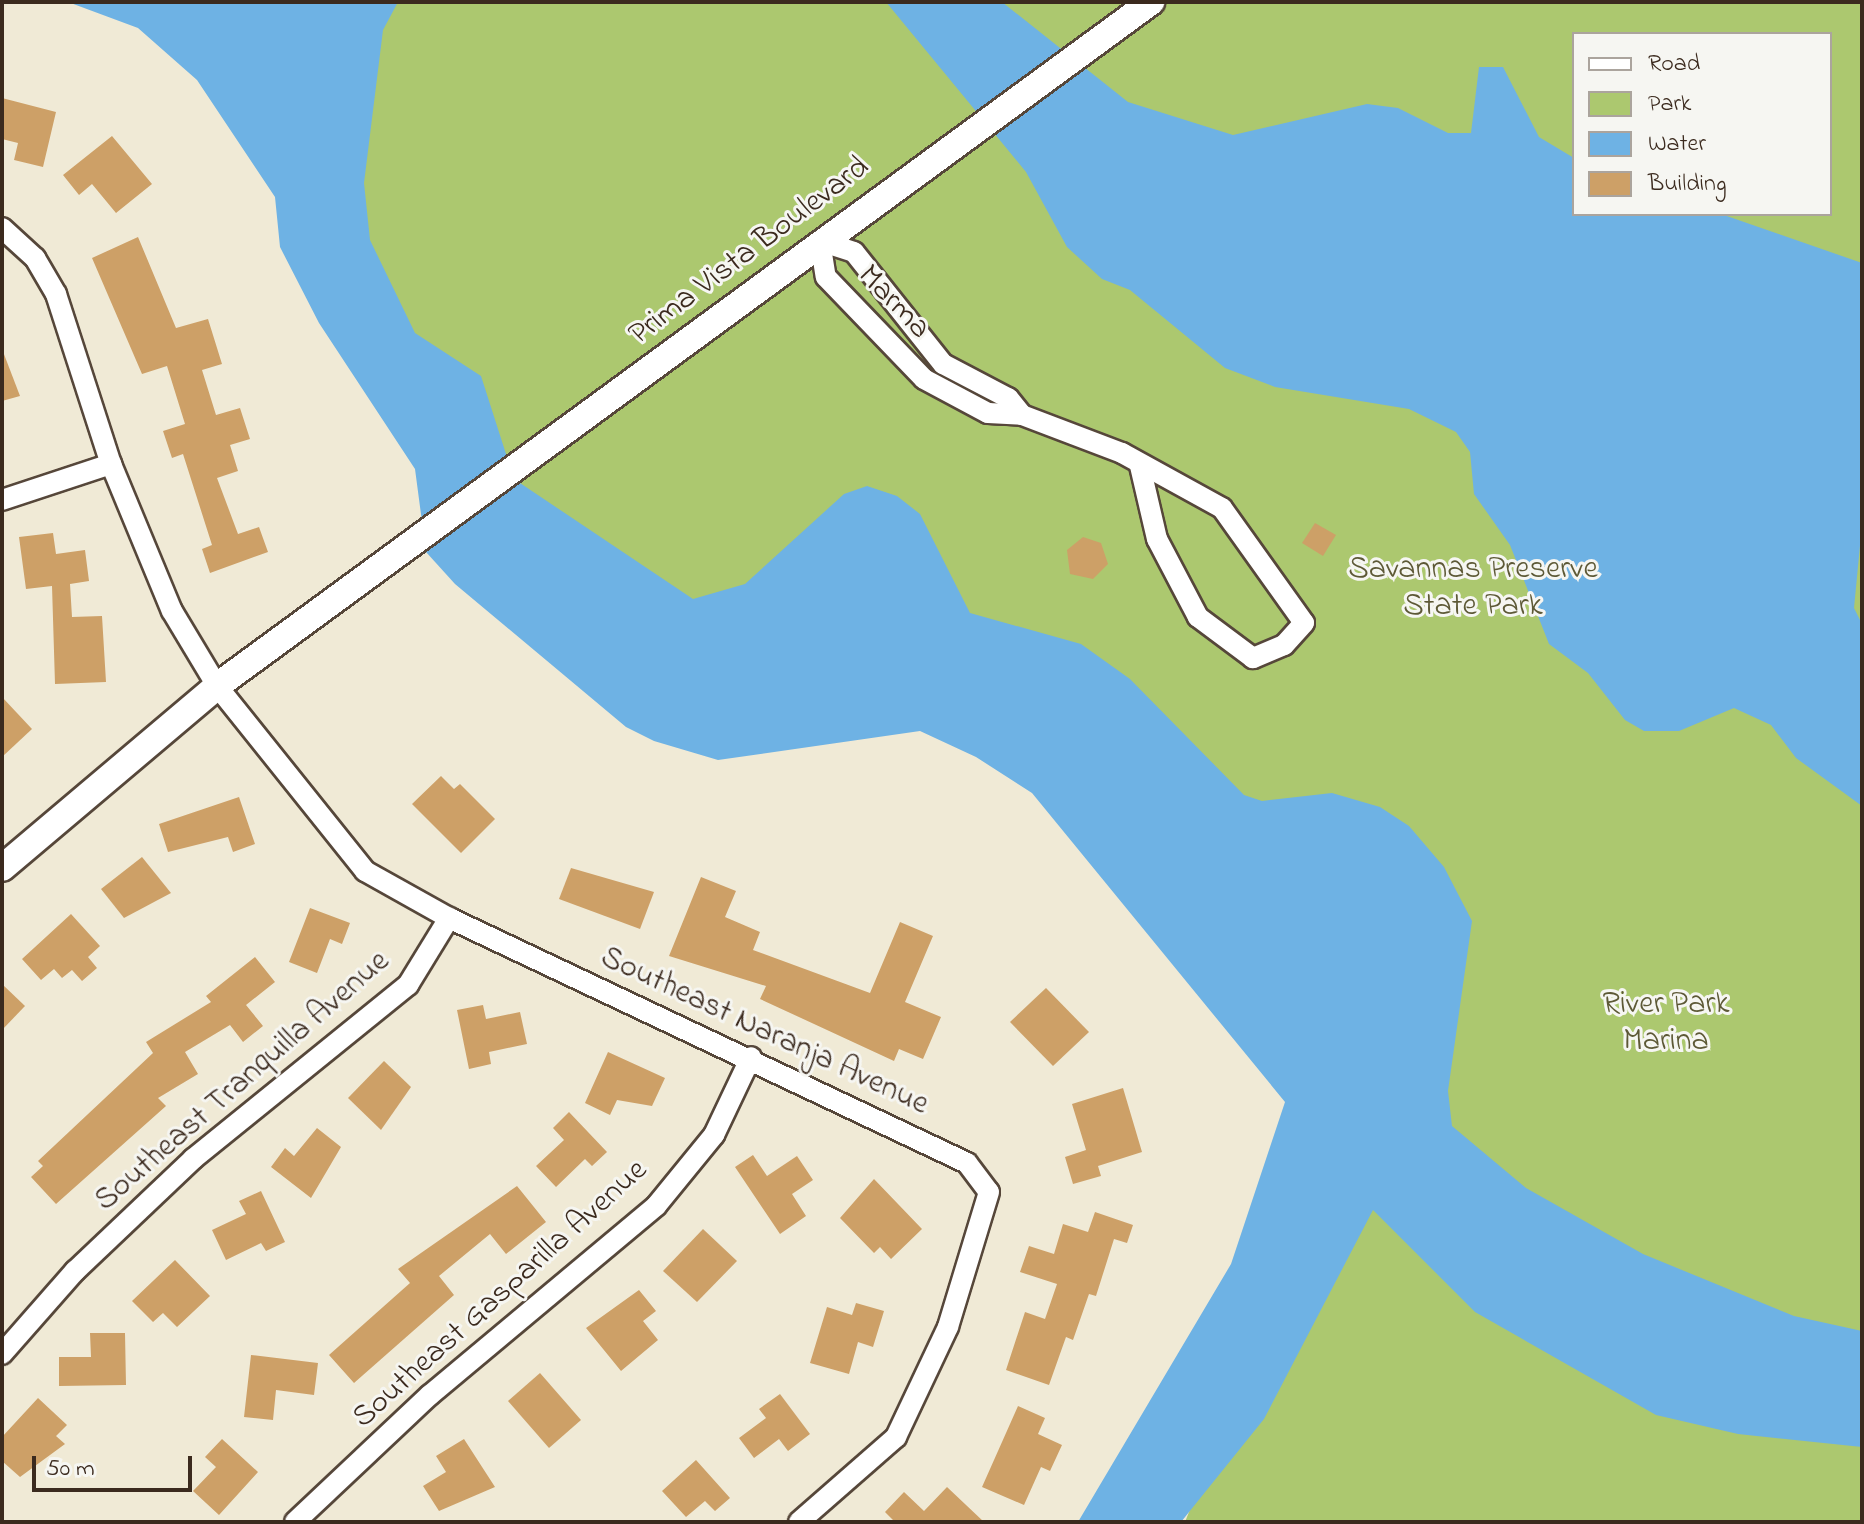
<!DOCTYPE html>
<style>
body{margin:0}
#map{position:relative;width:1864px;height:1524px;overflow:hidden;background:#f0ead6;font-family:"Indie Flower",sans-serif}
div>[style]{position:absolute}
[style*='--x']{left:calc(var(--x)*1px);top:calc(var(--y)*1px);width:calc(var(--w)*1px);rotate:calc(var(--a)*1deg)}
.green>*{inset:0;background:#acc86f}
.water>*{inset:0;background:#6eb2e4}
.building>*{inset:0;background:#cda067}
.roads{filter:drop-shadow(2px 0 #56473a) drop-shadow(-2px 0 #56473a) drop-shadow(0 2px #56473a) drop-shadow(0 -2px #56473a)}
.minor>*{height:20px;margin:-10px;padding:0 10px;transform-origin:10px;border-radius:10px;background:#fff}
.major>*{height:26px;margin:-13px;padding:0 13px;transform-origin:13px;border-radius:13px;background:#fff}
span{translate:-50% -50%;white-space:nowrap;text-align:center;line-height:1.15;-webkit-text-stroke:6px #f6f6f2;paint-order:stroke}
.street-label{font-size:32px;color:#3b2a1e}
.park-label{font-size:32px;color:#5d5936}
.frame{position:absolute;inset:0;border:4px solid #3b2a1e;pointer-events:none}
.legend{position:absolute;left:1572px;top:32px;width:260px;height:184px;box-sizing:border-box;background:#f6f6f2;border:2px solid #aba49d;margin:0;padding:10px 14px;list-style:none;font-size:24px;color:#3b2a1e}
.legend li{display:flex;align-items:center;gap:16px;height:40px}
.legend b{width:40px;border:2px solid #aba49d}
.scale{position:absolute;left:32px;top:1456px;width:160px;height:36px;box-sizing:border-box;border:4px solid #3b2a1e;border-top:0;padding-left:10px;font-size:24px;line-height:28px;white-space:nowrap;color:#3b2a1e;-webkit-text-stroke:6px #f6f6f2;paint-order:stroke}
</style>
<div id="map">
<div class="green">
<i style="clip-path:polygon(evenodd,308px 2px,1862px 2px,1862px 1522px,1185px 1522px,1371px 1056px,1076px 726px,512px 568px,344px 252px,308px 2px,1574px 34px,1830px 34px,1830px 214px,1574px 214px,1574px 34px)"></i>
</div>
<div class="water">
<i style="clip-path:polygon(68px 2px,398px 2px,383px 30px,364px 183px,370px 240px,415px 333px,481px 376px,514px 479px,693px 599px,745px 584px,844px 494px,867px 486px,897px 496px,920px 514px,970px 613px,1081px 644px,1130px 679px,1244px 795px,1262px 801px,1332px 793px,1380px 807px,1409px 826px,1444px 867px,1472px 921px,1448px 1091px,1452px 1126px,1526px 1188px,1643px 1254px,1794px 1316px,1862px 1331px,1862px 1447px,1738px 1434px,1656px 1415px,1475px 1312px,1373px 1210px,1264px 1419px,1181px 1522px,1078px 1522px,1231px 1264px,1285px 1102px,1032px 793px,976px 757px,920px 731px,718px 760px,654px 741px,626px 727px,455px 584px,426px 552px,415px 469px,319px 323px,280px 247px,275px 197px,197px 80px,138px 28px)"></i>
<i style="clip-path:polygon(886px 2px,1002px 2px,1128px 102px,1233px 135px,1367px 104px,1398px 108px,1448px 133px,1471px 133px,1479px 67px,1503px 67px,1539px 137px,1574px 158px,1574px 214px,1721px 214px,1862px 263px,1862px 525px,1854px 608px,1862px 624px,1862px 806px,1796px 758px,1771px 725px,1734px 708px,1679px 731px,1644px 731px,1625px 720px,1588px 673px,1549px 644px,1510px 545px,1474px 494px,1470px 452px,1456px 432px,1409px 409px,1275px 387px,1225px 368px,1130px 290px,1102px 279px,1067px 247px,1026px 172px)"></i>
</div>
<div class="building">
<i style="clip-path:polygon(2px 98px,56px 112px,43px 167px,14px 160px,18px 143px,2px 139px)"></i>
<i style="clip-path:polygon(112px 136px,152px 184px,116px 213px,92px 184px,79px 195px,63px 175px)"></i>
<i style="clip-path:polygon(138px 237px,176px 328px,208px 319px,222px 364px,202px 370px,216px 415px,240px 408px,250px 439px,230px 445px,238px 471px,217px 478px,238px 534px,259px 527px,268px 552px,210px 573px,202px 549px,212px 545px,183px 454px,172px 458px,163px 431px,185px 424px,167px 366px,142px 374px,92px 258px)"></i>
<i style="clip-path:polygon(2px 349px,20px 396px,2px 401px)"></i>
<i style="clip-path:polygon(1315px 523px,1336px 535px,1323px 556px,1302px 543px)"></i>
<i style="clip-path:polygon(53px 533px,56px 554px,85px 550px,89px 581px,70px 584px,72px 617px,102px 616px,106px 682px,55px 684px,52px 586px,26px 589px,19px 537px)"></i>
<i style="clip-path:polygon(1083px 537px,1101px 543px,1108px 564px,1093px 579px,1070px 574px,1067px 550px)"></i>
<i style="clip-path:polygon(2px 697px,32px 729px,2px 757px)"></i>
<i style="clip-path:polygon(441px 776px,454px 789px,460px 784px,495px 819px,461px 853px,412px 804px)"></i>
<i style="clip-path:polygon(239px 797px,255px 844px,233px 852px,228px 837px,168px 852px,159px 824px)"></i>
<i style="clip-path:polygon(142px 857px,171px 893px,124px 918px,101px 889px)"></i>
<i style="clip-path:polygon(571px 868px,654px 892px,640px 929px,559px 899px)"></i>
<i style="clip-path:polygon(701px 877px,736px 891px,725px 917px,760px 932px,753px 950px,870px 993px,900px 922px,933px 936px,905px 1002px,941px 1017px,923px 1059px,899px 1049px,894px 1061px,760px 999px,766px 986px,669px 956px)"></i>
<i style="clip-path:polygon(310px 908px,350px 923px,342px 944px,330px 939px,317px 973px,289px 962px)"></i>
<i style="clip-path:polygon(71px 914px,100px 946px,88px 957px,97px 968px,82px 981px,72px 970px,62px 978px,54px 969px,41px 980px,22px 959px)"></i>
<i style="clip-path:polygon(255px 957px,275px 982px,246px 1005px,263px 1026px,243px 1042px,230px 1025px,185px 1052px,198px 1074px,158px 1098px,166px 1106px,56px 1204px,31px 1177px,43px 1166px,38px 1161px,153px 1053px,146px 1042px,211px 1002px,206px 996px)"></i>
<i style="clip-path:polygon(2px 984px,25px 1006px,2px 1030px)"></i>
<i style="clip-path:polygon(1046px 988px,1089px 1032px,1053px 1066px,1010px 1022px)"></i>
<i style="clip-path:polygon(483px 1005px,486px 1019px,520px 1012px,527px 1044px,489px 1052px,491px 1064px,469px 1069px,457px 1010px)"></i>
<i style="clip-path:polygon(608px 1052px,665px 1078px,652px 1106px,617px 1100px,610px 1115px,585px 1103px)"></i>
<i style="clip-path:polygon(384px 1061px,411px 1087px,381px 1130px,348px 1098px)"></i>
<i style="clip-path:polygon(1123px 1088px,1142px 1152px,1098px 1166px,1101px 1176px,1073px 1184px,1065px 1157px,1086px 1150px,1072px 1104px)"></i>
<i style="clip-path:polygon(569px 1112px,607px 1152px,592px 1166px,585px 1159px,556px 1187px,536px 1166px,564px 1140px,553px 1128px)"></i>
<i style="clip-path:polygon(317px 1128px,341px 1147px,311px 1198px,271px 1167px,285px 1148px,294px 1156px)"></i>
<i style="clip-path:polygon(753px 1155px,767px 1176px,797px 1156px,813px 1180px,792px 1194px,806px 1216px,780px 1234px,735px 1167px)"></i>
<i style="clip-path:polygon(874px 1179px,922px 1229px,891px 1259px,880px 1247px,874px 1253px,840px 1218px)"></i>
<i style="clip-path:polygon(517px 1186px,546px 1222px,506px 1254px,490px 1234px,439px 1276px,454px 1295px,354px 1383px,329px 1355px,410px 1283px,398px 1269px)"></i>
<i style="clip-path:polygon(261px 1191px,285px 1242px,266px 1251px,261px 1243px,226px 1260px,212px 1230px,246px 1214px,239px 1201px)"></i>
<i style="clip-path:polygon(1095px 1212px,1133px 1225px,1127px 1243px,1114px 1239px,1096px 1296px,1089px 1294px,1073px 1340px,1066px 1337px,1049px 1385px,1006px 1370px,1025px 1312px,1045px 1319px,1057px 1284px,1020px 1272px,1029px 1246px,1054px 1254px,1063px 1224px,1088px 1232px)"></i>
<i style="clip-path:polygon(703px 1229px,737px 1261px,697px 1302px,663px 1271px)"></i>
<i style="clip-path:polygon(175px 1260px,210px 1296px,177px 1327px,163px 1313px,153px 1322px,132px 1301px)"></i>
<i style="clip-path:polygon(639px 1290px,656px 1311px,643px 1321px,658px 1340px,621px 1371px,586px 1328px)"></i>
<i style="clip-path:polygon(856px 1303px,884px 1311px,873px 1347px,858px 1342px,849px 1374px,810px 1363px,827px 1307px,852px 1315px)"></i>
<i style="clip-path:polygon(90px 1333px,125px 1333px,126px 1385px,59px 1386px,59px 1357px,91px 1357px)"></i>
<i style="clip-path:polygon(251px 1355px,318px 1363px,314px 1395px,276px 1390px,273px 1420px,244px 1417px)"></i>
<i style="clip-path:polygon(540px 1373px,581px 1420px,549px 1448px,508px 1401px)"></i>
<i style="clip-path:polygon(780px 1394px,810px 1434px,788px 1451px,779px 1439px,754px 1458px,739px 1438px,766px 1418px,759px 1409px)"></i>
<i style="clip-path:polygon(38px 1398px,67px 1425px,56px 1436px,65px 1444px,20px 1477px,2px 1461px,2px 1437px)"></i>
<i style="clip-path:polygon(1018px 1406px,1045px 1418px,1038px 1434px,1062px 1445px,1050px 1471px,1041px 1467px,1024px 1505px,982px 1487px)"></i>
<i style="clip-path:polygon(222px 1439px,258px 1472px,219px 1515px,193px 1491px,216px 1467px,205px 1457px)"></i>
<i style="clip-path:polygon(464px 1439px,495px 1487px,439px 1511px,423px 1486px,446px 1472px,436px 1456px)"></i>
<i style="clip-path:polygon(696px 1460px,730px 1498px,715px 1511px,705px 1501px,686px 1517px,662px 1491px)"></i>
<i style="clip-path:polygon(947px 1487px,984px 1522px,895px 1522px,885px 1512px,904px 1492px,924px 1511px)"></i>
</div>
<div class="roads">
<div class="minor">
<i style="--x:2;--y:228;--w:45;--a:42.3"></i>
<i style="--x:35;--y:258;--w:42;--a:59.7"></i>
<i style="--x:56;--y:294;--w:179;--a:72.1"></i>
<i style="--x:111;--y:464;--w:159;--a:67.5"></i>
<i style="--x:172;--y:611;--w:87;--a:59"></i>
<i style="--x:217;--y:686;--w:237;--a:51.3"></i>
<i style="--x:365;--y:871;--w:96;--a:29.2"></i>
<i style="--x:449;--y:918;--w:573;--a:25.31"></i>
<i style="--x:967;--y:1163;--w:36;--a:53"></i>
<i style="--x:989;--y:1192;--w:141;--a:106.9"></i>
<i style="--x:948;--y:1327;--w:122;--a:115.3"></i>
<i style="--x:896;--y:1437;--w:129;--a:138.8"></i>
<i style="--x:1022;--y:415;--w:22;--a:-129"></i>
<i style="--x:1008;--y:398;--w:73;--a:-152.4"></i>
<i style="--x:943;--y:364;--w:143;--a:-128.5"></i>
<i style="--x:854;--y:252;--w:36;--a:-162"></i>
<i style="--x:820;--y:241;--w:36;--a:81"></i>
<i style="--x:826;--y:277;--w:141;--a:46.1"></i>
<i style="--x:924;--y:379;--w:72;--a:28"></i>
<i style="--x:988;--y:413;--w:34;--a:3"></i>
<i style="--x:1022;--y:415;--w:107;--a:20.8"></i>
<i style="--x:1122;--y:453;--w:114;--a:28.8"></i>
<i style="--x:1222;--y:508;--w:141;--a:54.5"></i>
<i style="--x:1304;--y:623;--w:30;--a:132"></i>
<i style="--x:1284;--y:645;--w:34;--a:157"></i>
<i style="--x:1253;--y:658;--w:69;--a:-143.3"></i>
<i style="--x:1198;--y:617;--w:88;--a:-117.7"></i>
<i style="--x:1157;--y:539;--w:75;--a:-103.1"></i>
<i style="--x:2;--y:500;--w:115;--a:-18.3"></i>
<i style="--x:2;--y:1354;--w:111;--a:-48.7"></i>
<i style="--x:75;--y:1271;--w:163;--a:-43.5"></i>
<i style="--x:193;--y:1159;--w:277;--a:-39"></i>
<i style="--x:408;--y:985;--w:79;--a:-58.5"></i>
<i style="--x:295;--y:1522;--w:185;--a:-43.3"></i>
<i style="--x:430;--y:1395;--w:295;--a:-39.9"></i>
<i style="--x:656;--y:1206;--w:92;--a:-50.8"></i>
<i style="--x:714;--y:1135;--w:86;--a:-64.6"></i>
</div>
<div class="major">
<i style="--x:2;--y:868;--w:282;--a:-40.2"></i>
<i style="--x:217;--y:686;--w:1158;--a:-36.22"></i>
</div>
</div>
<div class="street-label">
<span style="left:750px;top:252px;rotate:-37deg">Prima Vista Boulevard</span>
<span style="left:893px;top:303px;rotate:46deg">Marma</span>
<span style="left:764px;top:1032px;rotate:25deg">Southeast Naranja Avenue</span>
<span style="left:243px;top:1082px;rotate:-41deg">Southeast Tranquilla Avenue</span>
<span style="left:501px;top:1295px;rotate:-42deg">Southeast Gasparilla Avenue</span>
</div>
<div class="park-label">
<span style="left:1473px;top:589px">Savannas Preserve<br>State Park</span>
<span style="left:1666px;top:1024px">River Park<br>Marina</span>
</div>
<div class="frame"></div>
<ul class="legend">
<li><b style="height:10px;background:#fff"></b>Road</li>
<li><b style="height:22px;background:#acc86f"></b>Park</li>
<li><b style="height:22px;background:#6eb2e4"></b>Water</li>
<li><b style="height:22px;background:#cda067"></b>Building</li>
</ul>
<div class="scale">50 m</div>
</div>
